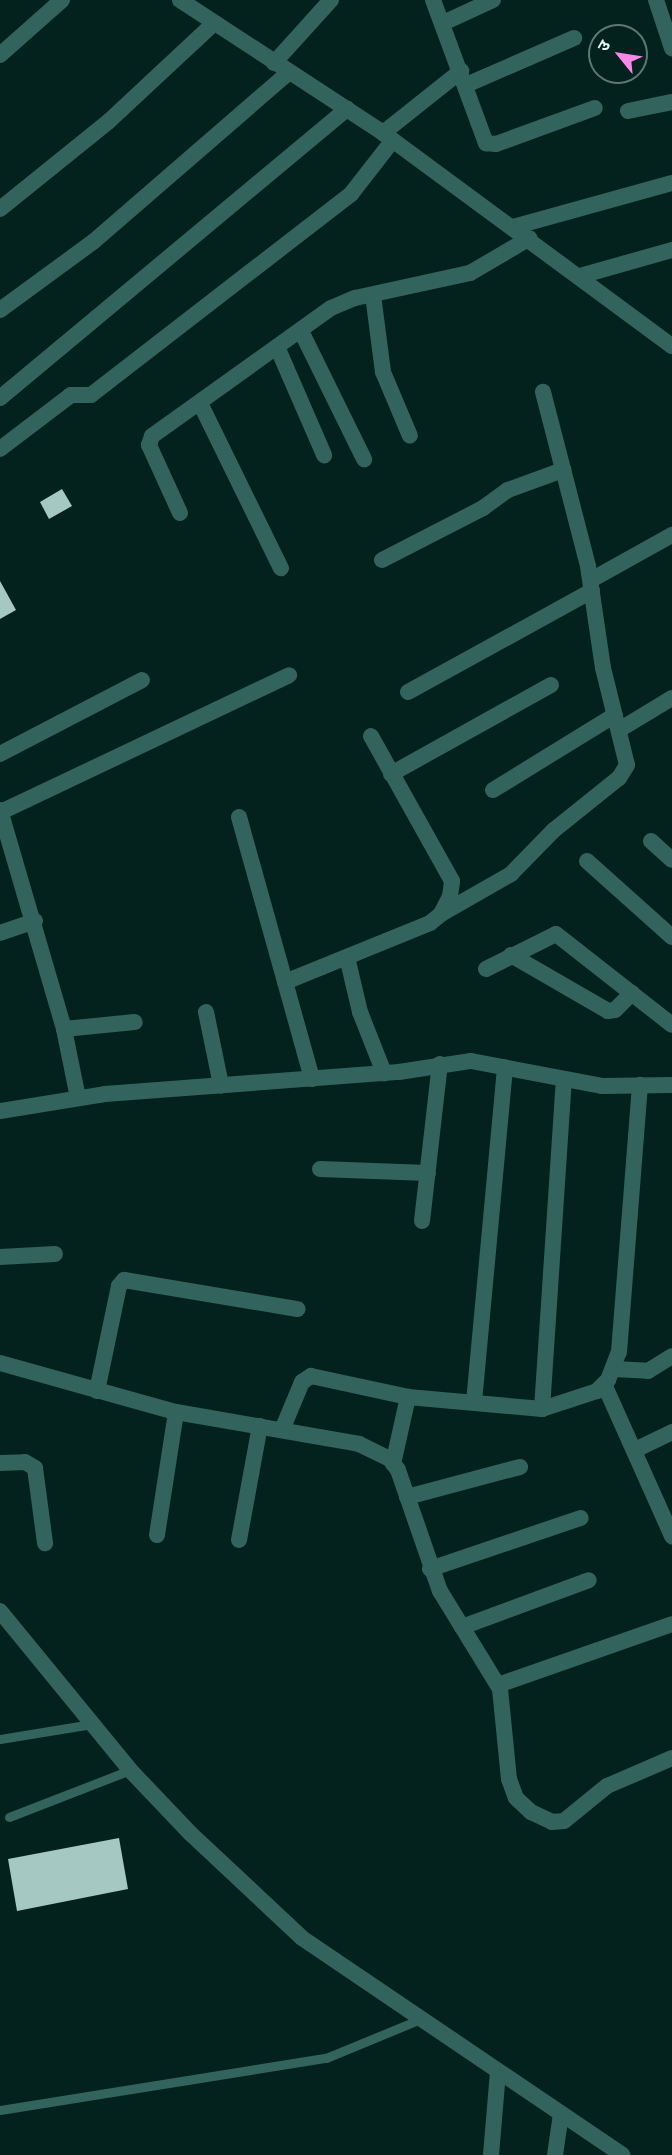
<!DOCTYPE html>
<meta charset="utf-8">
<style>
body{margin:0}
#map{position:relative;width:672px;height:2155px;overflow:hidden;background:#03221e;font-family:"Alegreya Sans","Noto Sans Devanagari",sans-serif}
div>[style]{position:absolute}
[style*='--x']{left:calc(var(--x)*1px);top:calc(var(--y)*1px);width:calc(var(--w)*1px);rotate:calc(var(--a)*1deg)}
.building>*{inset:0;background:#a6c8c2}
.service>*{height:9px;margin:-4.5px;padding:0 4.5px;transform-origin:4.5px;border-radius:4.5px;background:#32645d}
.minor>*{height:16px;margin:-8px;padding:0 8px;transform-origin:8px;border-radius:8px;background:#32645d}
.tertiary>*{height:16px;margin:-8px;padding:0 8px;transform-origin:8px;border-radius:8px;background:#32645d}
span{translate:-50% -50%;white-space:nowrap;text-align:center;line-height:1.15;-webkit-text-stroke:6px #03221e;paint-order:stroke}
.north{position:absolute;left:588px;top:24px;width:60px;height:60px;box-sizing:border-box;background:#03221e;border:2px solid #5e7774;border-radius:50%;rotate:300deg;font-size:16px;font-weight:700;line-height:24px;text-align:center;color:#e6f7f4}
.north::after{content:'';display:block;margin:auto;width:21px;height:27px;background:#fa87e7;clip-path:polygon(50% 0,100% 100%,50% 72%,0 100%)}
</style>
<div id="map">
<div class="building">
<i style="clip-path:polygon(62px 489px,72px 506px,49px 519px,40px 502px)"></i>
<i style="clip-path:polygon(0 581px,16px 610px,0 619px)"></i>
<i style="clip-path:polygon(119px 1838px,128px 1889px,17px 1911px,8px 1859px)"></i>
</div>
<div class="service">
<i style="--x:0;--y:1739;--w:93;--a:-9.3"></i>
<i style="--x:9;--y:1817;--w:130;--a:-21.2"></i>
<i style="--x:0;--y:2110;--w:330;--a:-9.1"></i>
<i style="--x:326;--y:2058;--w:100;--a:-22.4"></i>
</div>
<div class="minor">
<i style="--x:433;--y:0;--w:153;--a:69.7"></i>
<i style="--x:486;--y:143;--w:10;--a:6"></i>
<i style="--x:496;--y:144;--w:105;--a:-20"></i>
<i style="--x:656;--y:0;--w:51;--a:71.6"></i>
<i style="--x:443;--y:23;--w:55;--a:-24.7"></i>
<i style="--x:0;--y:55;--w:83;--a:-41.6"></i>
<i style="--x:274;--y:63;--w:85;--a:-47.9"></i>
<i style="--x:466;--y:85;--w:118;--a:-23.5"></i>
<i style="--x:628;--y:111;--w:45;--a:-11.6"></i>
<i style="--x:383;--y:133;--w:100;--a:-38.5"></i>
<i style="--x:0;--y:209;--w:139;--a:-38.9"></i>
<i style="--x:108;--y:122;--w:145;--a:-43"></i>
<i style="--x:513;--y:227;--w:165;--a:-15.5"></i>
<i style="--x:580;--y:276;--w:96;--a:-15.8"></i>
<i style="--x:373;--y:295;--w:78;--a:82.6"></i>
<i style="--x:383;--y:372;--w:69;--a:67.1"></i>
<i style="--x:0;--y:310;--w:115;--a:-36.2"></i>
<i style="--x:93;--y:242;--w:259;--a:-40.9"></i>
<i style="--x:301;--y:331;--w:143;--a:63.8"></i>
<i style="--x:278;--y:349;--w:116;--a:66.5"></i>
<i style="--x:0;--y:398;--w:452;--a:-39.8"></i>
<i style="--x:200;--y:403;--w:184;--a:63.9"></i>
<i style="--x:0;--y:449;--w:89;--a:-37.3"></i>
<i style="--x:71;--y:395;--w:20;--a:0"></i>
<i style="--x:91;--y:395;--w:329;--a:-37.7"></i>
<i style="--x:351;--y:194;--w:68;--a:-52.1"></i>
<i style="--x:180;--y:513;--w:75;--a:-114.5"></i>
<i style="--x:149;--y:445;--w:9;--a:-72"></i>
<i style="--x:152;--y:436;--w:220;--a:-35.6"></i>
<i style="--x:331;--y:308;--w:26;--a:-23"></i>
<i style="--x:355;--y:298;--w:118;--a:-12.3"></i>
<i style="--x:470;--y:273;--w:69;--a:-30.3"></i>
<i style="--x:382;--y:560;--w:114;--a:-27.2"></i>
<i style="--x:483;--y:508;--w:31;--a:-36"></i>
<i style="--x:508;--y:490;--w:59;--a:-20"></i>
<i style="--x:591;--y:580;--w:93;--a:-29.1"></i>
<i style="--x:408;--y:692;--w:210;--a:-28.8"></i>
<i style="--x:619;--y:730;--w:62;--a:-31.1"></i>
<i style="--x:0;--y:754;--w:160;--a:-27.5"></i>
<i style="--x:391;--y:774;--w:183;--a:-29.1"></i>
<i style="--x:493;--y:790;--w:143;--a:-31.6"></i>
<i style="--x:0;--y:810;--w:228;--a:73.7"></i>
<i style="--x:64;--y:1029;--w:70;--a:78.5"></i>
<i style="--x:1;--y:812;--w:319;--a:-25.4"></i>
<i style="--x:239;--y:817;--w:272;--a:74.4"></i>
<i style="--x:651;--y:841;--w:28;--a:42"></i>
<i style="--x:587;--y:861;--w:114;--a:41.8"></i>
<i style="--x:441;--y:914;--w:81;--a:-29.7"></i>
<i style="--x:511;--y:874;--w:62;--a:-45.7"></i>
<i style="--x:554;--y:830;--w:83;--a:-38.7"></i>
<i style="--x:619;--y:778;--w:15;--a:-58"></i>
<i style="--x:627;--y:765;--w:100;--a:-103.9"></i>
<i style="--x:603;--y:668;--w:103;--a:-98.4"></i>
<i style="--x:588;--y:566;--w:180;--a:-104.5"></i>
<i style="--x:0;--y:933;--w:37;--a:-19"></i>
<i style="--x:511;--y:955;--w:112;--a:30"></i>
<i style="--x:608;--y:1011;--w:7;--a:-8"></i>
<i style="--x:615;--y:1010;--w:24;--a:-45"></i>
<i style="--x:347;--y:957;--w:57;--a:76.7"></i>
<i style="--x:360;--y:1012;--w:66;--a:68.5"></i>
<i style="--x:486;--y:969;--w:78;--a:-26.6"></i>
<i style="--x:556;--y:934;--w:147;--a:38.1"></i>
<i style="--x:285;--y:982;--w:157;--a:-22.1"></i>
<i style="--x:430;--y:923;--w:14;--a:-39"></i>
<i style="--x:441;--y:914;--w:20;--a:-63"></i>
<i style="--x:450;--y:896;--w:15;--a:-82"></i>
<i style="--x:452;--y:881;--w:166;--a:-119.2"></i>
<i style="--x:206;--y:1012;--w:75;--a:78.4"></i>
<i style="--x:64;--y:1029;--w:71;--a:-5.6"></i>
<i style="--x:0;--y:1111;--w:106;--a:-9.2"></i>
<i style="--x:105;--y:1094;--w:295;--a:-4.3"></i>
<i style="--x:399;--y:1072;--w:73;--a:-8.7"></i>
<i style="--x:471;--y:1061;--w:133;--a:10.8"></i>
<i style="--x:602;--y:1086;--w:70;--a:-0.8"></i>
<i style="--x:320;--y:1169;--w:108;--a:2.1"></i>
<i style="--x:422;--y:1221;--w:158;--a:-83.5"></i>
<i style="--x:0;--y:1257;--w:55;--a:-3.1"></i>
<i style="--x:0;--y:1363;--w:183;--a:15.6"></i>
<i style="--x:176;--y:1412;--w:186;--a:9.9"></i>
<i style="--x:359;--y:1444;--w:34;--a:26"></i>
<i style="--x:390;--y:1459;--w:14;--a:54"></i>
<i style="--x:398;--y:1470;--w:128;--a:70.9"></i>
<i style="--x:440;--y:1591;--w:115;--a:58.5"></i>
<i style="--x:500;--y:1689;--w:90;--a:84.3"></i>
<i style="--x:509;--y:1779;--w:20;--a:70"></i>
<i style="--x:516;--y:1798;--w:21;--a:43"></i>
<i style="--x:531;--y:1812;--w:23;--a:25"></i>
<i style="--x:552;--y:1822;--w:12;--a:-5"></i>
<i style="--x:564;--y:1821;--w:55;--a:-39.1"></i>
<i style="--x:607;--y:1786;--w:71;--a:-23.3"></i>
<i style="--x:614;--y:1369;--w:34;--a:3"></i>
<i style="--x:648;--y:1371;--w:28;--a:-32"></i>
<i style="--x:604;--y:1384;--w:167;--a:65.9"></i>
<i style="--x:97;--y:1391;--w:107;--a:-78.2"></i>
<i style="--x:119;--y:1286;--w:8;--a:-50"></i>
<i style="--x:124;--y:1280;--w:176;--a:9.5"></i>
<i style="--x:474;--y:1402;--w:336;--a:-84.7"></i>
<i style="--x:542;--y:1409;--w:330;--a:-86.2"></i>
<i style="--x:282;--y:1430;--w:52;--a:-67.4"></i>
<i style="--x:302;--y:1382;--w:11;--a:-34"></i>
<i style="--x:311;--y:1376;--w:99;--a:12.2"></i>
<i style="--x:635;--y:1450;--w:41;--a:-25.9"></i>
<i style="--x:0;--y:1463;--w:25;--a:-2"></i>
<i style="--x:25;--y:1462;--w:12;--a:31"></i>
<i style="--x:35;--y:1468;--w:76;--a:82.4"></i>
<i style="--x:393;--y:1464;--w:69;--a:-77.4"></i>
<i style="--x:408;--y:1397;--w:135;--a:5.1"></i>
<i style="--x:542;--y:1409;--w:58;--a:-18.1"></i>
<i style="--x:597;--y:1391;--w:16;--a:-45"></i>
<i style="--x:608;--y:1380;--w:30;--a:-69"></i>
<i style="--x:619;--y:1352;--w:268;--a:-85.5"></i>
<i style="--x:407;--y:1497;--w:117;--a:-14.9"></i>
<i style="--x:157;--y:1535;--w:124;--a:-81.2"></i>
<i style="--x:239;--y:1540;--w:116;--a:-79.6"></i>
<i style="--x:430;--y:1569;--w:159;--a:-18.7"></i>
<i style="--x:0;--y:1611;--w:205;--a:50.7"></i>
<i style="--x:130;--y:1770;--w:88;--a:46.4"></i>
<i style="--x:191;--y:1834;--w:152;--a:43.1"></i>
<i style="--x:302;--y:1938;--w:387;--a:34.1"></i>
<i style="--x:462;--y:1627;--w:135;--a:-20.3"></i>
<i style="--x:498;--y:1685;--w:184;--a:-19.3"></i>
<i style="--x:491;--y:2155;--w:83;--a:-85.2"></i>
<i style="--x:555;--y:2155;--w:41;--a:-81.7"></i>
</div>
<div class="tertiary">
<i style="--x:180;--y:0;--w:243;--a:33.2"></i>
<i style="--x:383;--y:133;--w:359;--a:36.4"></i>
</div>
<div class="north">उ</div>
</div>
